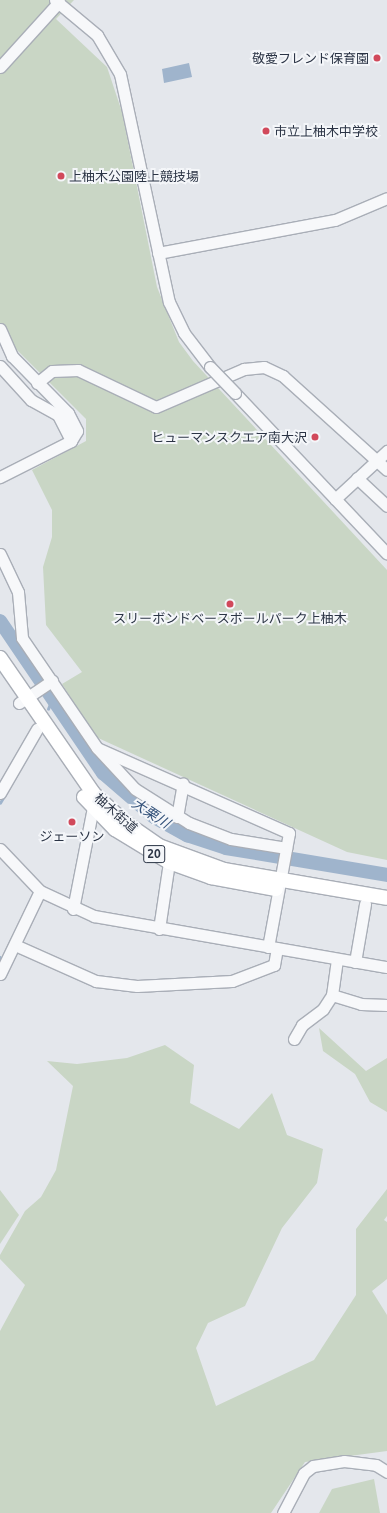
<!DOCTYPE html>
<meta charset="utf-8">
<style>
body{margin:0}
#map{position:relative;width:387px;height:1513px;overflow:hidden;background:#e4e7ec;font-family:Ubuntu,"Noto Sans JP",sans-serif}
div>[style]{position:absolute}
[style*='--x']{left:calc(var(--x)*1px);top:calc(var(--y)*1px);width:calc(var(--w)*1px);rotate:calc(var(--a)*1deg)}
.green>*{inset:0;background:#c9d6c5}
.water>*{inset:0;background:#9fb4cc}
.stream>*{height:2.5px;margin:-1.25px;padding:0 1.25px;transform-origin:1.25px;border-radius:1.25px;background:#9fb4cc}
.river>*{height:14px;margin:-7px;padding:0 7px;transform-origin:7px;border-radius:7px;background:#9fb4cc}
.roads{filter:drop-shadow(1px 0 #a9aeb7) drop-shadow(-1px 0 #a9aeb7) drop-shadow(0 1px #a9aeb7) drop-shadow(0 -1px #a9aeb7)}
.minor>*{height:11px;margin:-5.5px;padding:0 5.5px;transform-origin:5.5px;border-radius:5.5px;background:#f7f8fa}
.major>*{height:14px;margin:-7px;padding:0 7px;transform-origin:7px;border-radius:7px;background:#fff}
.bridges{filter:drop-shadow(1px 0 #a9aeb7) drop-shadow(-1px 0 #a9aeb7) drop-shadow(0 1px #a9aeb7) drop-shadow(0 -1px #a9aeb7)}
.minor-bridge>*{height:11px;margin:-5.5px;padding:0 5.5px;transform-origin:5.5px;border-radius:5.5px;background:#f7f8fa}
.dots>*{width:11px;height:11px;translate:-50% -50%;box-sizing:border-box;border:2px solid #f4f6f9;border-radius:50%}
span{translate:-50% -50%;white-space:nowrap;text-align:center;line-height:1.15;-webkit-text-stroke:4px #f4f6f9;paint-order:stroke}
.shield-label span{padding:1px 3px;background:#f4f6f9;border:1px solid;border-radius:3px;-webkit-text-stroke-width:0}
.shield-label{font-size:12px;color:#2b3445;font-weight:700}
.poi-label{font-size:13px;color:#2b3445}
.right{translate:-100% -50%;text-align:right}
.left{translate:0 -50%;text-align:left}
.street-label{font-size:13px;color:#2b3445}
.water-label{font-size:14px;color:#34527a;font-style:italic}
</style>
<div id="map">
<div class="green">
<i style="clip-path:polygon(0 0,74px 0,56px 19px,107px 67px,122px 112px,157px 287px,179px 342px,193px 361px,387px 570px,387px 860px,347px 852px,96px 737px,62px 684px,82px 672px,46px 625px,43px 567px,52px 537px,52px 510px,32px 470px,86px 441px,86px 419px,0 333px)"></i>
<i style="clip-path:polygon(319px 1028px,366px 1071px,387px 1058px,387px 1112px,370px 1102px,355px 1074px,323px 1051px)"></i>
<i style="clip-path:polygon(165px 1045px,194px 1065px,190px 1103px,239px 1129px,272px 1093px,287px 1135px,323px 1149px,317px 1183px,282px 1228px,245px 1306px,208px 1323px,196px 1348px,216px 1406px,314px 1360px,356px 1295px,356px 1229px,387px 1189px,387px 1216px,384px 1220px,387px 1222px,387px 1279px,372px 1291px,387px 1315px,387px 1451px,305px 1462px,271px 1513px,0 1513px,0 1331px,25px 1285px,0 1259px,0 1255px,25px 1211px,41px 1197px,56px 1170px,73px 1086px,47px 1061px,77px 1064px,127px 1058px)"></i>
<i style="clip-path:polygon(0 1190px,19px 1215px,0 1244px)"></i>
<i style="clip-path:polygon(374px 1479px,380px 1513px,319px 1513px,332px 1489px)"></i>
</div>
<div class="water">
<i style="clip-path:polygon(189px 63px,192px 77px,164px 83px,162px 69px)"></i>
</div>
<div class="stream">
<i style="--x:48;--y:709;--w:11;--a:-68"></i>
<i style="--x:0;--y:803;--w:8;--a:-60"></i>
<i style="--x:0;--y:957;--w:2;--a:63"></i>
</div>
<div class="river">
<i style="--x:0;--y:621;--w:184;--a:55.9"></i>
<i style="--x:103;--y:773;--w:67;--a:40.8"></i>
<i style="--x:154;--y:817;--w:38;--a:29"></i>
<i style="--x:187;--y:835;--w:41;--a:18.4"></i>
<i style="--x:226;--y:848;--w:163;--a:9.5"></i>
</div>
<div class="roads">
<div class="minor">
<i style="--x:55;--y:0;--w:55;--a:39.8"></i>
<i style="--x:97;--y:35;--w:45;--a:59.5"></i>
<i style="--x:120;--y:74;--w:233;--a:77.9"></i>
<i style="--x:169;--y:302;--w:34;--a:64"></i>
<i style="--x:184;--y:333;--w:43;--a:52.6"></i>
<i style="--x:0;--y:67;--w:88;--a:-47.8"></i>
<i style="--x:158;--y:253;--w:180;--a:-10.6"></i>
<i style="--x:335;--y:220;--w:56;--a:-22.9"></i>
<i style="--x:0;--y:329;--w:30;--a:66"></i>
<i style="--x:12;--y:356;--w:80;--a:45.5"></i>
<i style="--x:68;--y:413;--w:20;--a:63"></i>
<i style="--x:77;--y:431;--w:12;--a:121"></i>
<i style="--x:71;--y:441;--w:80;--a:153.1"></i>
<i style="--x:0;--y:366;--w:46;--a:47.6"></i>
<i style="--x:31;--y:400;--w:31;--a:29"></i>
<i style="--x:58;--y:415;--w:29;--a:63"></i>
<i style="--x:37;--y:383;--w:19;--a:-39"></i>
<i style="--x:52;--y:371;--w:26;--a:-2"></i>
<i style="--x:78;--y:370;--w:86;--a:25.4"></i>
<i style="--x:156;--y:407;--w:96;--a:-23.4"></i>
<i style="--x:244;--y:369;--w:20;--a:-6"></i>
<i style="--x:264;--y:367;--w:21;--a:25"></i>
<i style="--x:283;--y:376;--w:140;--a:42.1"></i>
<i style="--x:235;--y:393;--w:221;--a:46.6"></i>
<i style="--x:357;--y:478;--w:41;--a:43"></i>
<i style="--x:335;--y:499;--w:71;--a:-42.7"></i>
<i style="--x:0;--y:554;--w:42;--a:64.7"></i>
<i style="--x:18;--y:592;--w:46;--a:85"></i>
<i style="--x:22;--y:638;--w:133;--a:55.7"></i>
<i style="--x:97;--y:748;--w:210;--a:23.9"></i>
<i style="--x:289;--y:833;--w:116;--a:100.4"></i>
<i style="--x:19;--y:703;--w:40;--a:-34"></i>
<i style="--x:98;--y:749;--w:54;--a:47.2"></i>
<i style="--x:135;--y:789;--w:64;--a:32.2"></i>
<i style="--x:189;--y:823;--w:45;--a:20.9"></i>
<i style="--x:231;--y:839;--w:56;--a:9.3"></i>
<i style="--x:0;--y:793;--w:74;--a:-60"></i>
<i style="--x:177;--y:817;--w:34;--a:-80"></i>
<i style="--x:0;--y:849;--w:58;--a:46.4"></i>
<i style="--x:40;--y:891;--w:60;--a:24.8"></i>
<i style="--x:94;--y:916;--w:297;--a:9.9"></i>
<i style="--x:73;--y:909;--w:104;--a:-78.9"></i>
<i style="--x:159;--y:929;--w:68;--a:-81.5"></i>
<i style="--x:15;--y:945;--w:89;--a:24"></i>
<i style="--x:96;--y:981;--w:41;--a:7"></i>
<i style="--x:137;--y:986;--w:95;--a:-3"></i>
<i style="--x:232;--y:981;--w:45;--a:-20.9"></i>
<i style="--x:274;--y:965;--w:17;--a:-80"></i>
<i style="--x:355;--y:962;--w:59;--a:-80.2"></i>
<i style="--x:0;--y:974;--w:92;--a:-64.3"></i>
<i style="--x:332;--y:995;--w:30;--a:17"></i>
<i style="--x:361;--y:1004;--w:26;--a:2"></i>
<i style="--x:294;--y:1039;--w:16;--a:-60"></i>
<i style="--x:302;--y:1025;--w:26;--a:-37"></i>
<i style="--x:323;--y:1009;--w:17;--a:-57"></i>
<i style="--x:332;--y:995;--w:36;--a:-82"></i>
<i style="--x:283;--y:1513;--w:45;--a:-62.3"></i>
<i style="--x:304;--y:1473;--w:11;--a:-38"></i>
<i style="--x:313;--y:1466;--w:31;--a:-9"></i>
<i style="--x:344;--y:1461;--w:32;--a:7"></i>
<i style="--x:376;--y:1465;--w:13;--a:32"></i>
</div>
<div class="major">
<i style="--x:0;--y:658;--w:164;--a:55.4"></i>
<i style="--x:93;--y:793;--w:41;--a:43"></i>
<i style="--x:123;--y:821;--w:44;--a:34.8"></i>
<i style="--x:159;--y:846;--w:69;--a:20.3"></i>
<i style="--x:224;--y:870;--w:165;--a:9.7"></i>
<i style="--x:84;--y:797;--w:45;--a:45.9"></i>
<i style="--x:115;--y:829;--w:63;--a:31.4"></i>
<i style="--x:169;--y:862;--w:45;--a:19.7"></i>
<i style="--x:211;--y:877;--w:66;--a:10.5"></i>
</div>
</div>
<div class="bridges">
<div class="minor-bridge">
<i style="--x:210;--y:367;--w:36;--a:46"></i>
</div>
</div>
<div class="dots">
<i style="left:377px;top:58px;background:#d1495b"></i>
<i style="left:266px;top:131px;background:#d1495b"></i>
<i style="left:61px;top:176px;background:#d1495b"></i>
<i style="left:315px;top:437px;background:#d1495b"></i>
<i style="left:230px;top:604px;background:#d1495b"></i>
<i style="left:72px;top:822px;background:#d1495b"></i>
</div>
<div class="shield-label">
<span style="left:154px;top:854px">20</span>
</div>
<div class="poi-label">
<span class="right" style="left:369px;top:58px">敬愛フレンド保育園</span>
<span class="left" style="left:274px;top:131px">市立上柚木中学校</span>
<span class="left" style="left:69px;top:176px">上柚木公園陸上競技場</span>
<span class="right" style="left:307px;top:437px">ヒューマンスクエア南大沢</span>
<span style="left:230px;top:618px">スリーボンドベースボールパーク上柚木</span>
<span style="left:72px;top:836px">ジェーソン</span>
</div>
<div class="street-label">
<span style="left:116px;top:813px;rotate:41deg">柚木街道</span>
</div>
<div class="water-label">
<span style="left:151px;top:813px;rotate:33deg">大栗川</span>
</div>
</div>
